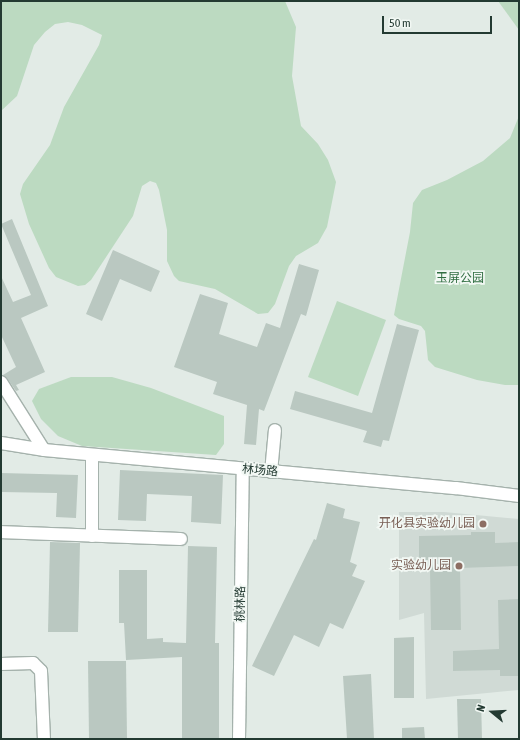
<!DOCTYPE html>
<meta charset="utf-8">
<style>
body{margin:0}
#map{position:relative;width:520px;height:740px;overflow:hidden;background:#e2ebe6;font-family:"Asap Condensed","Noto Sans SC",sans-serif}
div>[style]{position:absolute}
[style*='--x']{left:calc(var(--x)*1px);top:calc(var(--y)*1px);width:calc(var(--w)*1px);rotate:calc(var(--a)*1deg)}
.built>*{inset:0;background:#d0dad5}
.green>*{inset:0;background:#bcdac1}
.building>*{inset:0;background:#bac8c1}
.roads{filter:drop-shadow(1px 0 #a5b2ac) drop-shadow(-1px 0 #a5b2ac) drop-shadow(0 1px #a5b2ac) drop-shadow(0 -1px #a5b2ac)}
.minor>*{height:12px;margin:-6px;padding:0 6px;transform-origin:6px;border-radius:6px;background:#fff}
.dots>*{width:11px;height:11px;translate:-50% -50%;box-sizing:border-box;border:2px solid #f2f8f4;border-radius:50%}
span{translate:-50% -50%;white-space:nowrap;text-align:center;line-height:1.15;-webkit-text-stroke:3.5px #f2f8f4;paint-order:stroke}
.park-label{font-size:12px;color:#316e42}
.street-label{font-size:12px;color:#233a32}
.education-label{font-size:12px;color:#785e54}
.right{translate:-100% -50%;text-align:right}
.frame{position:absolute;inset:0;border:2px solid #233a32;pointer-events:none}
.north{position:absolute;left:472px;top:692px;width:40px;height:40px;-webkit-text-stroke:3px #f2f8f4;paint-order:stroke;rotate:288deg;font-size:11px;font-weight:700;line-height:16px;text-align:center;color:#233a32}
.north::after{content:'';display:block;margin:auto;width:14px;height:18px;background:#233a32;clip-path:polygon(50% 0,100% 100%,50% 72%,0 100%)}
.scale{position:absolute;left:382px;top:16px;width:110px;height:18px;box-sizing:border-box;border:2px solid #233a32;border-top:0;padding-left:5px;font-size:12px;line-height:14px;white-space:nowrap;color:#233a32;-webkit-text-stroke:3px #f2f8f4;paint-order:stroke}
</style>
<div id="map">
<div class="built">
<i style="clip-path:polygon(399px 512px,444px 512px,519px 519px,519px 690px,426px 699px,424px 613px,399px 620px)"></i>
</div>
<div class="green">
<i style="clip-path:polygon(1px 1px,285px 1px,296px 27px,292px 76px,301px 126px,318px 144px,328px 160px,336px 182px,327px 227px,318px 243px,296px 256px,289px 266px,275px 304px,268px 313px,258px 314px,215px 289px,179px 281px,174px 276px,167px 261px,167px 230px,159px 190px,156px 183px,150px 181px,142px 186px,133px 216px,91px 280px,85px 285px,78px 286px,56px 277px,49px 268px,29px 224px,20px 194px,23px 184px,50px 145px,64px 107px,99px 45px,102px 35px,82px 25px,68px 22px,55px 24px,45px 32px,34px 45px,17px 96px,1px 111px)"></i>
<i style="clip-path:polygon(498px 1px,519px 1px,519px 30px)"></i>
<i style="clip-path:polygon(519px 116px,519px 385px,505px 385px,477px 380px,435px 367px,428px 360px,425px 331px,421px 326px,399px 319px,394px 315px,410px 232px,413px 203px,422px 190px,447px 180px,483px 161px,510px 138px)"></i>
<i style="clip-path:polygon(337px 301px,386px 320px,358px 396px,308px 377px)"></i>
<i style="clip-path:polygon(71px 377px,112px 377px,151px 388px,224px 416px,224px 444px,216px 455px,82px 446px,58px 436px,41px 419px,32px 401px,39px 389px)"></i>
</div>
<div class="building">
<i style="clip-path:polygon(12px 219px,48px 306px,21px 318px,45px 372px,16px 385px,19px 390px,16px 391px,7px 378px,3px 375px,16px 367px,1px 335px,1px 276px,13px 302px,31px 295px,1px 224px)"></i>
<i style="clip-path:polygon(113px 250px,160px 271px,151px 292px,120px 279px,102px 321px,86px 314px)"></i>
<i style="clip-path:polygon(299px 264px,319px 270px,306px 316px,301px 314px,264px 411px,259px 409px,256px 445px,244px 444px,247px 405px,213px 394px,217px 382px,174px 367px,200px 294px,228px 303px,219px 334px,257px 347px,266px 323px,280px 328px)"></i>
<i style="clip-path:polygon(397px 324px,419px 330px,389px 441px,383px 440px,381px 447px,363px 442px,367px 431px,290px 409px,295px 391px,372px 413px)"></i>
<i style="clip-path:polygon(120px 470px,223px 475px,221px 524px,191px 522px,192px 496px,147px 494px,146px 521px,118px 520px)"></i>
<i style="clip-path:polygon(1px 473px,78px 475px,76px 518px,56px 517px,57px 493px,1px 492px)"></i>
<i style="clip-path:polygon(327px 503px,345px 509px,343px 518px,360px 522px,350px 562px,357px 565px,352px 576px,365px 581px,343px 629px,330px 623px,319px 647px,294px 635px,274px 676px,252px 666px,314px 539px,316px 540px)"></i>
<i style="clip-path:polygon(471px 532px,495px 532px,495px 543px,519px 542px,519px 566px,460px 568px,461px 630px,431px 630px,430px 569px,419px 569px,419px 536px,471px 535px)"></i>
<i style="clip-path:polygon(50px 542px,80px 543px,78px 632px,48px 632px)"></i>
<i style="clip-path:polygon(188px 546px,217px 547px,215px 643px,219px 643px,219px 739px,182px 739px,182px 657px,126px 660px,124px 623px,119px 623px,119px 570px,147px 570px,147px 639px,163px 638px,163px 642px,186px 643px)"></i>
<i style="clip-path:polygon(519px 599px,519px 676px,500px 676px,500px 670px,453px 671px,453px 651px,499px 649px,498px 600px)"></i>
<i style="clip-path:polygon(414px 637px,414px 698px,394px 698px,394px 638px)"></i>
<i style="clip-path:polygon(88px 661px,126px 661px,127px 739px,89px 739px)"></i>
<i style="clip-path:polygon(371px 674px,374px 739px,347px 739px,343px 676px)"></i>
<i style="clip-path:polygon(457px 699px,481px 699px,482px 739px,458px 739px)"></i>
<i style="clip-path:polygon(424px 727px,425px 739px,402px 739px,402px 728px)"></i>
</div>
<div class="roads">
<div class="minor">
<i style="--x:1;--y:382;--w:80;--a:57.7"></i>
<i style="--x:1;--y:443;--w:44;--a:9.2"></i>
<i style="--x:44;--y:450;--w:414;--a:5.3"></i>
<i style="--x:456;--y:488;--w:64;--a:7.2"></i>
<i style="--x:92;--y:455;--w:81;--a:90"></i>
<i style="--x:271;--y:472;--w:42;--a:-84.6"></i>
<i style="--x:1;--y:532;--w:180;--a:2.2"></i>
<i style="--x:1;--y:664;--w:32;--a:-2"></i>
<i style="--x:33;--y:663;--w:11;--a:45"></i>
<i style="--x:41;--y:671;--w:68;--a:87.5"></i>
<i style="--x:239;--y:739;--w:270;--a:-89.2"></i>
</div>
</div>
<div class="dots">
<i style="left:483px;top:524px;background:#8d6e63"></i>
<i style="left:459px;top:566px;background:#8d6e63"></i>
</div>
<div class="park-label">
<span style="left:460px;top:279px">玉屏公园</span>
</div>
<div class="street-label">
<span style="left:260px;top:471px;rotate:5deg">林场路</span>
<span style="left:241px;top:604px;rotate:-89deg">桃林路</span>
</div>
<div class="education-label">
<span class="right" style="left:475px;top:524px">开化县实验幼儿园</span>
<span class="right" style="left:451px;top:566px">实验幼儿园</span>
</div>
<div class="frame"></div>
<div class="north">N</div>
<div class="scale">50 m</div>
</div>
